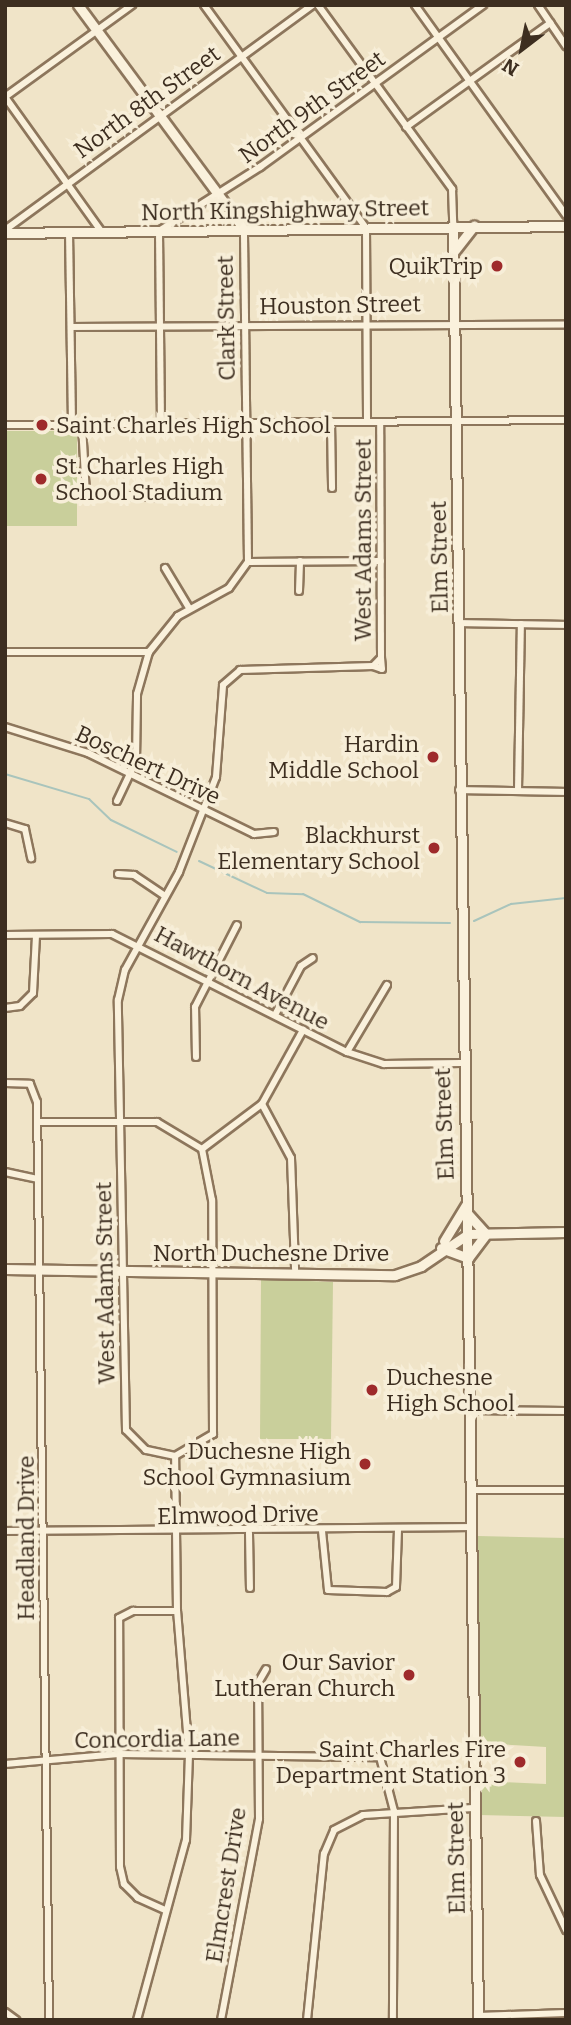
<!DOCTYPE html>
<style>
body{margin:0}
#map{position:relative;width:571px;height:2025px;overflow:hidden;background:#f0e4c8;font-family:Bitter,serif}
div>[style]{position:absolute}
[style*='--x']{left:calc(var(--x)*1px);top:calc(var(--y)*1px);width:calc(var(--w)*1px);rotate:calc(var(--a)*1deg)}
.green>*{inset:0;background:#c9cf9b}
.stream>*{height:2px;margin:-1px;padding:0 1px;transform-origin:1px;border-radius:1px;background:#a9c4bc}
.roads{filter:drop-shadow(2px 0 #8d765c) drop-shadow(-2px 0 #8d765c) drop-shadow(0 2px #8d765c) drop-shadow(0 -2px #8d765c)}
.street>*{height:6px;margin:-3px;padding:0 3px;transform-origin:3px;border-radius:3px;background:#faf1dc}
.secondary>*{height:9px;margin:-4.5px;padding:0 4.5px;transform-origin:4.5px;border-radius:4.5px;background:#faf1dc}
.dots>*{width:19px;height:19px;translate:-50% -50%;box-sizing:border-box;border:4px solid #f7eed8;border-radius:50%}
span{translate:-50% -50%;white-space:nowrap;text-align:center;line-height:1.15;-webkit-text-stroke:7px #f7eed8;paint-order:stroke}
.street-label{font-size:23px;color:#3d2e20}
.poi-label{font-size:23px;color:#3d2e20}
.right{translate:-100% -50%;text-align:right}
.left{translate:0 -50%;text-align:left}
.frame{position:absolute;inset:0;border:7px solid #3d2e20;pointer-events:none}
.north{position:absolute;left:487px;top:14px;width:70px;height:70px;-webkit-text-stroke:5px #f7eed8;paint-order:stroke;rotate:212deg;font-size:19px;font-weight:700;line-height:28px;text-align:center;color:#3d2e20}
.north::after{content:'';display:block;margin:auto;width:24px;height:32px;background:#3d2e20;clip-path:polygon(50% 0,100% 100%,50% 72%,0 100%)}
</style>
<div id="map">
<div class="green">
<i style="clip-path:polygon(5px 431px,77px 431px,77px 526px,5px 526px)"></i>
<i style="clip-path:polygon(261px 1279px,333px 1282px,331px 1439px,260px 1439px)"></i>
<i style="clip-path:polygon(478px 1536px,566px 1538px,566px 1817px,480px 1815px,479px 1781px,546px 1784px,546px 1747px,479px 1743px)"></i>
</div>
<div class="stream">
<i style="--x:5;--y:774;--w:88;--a:16.6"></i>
<i style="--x:89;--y:799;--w:30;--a:44"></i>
<i style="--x:111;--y:820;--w:73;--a:25.9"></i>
<i style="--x:199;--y:861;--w:75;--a:25.2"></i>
<i style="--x:267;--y:893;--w:36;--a:2"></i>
<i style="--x:303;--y:894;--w:64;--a:26.2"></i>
<i style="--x:360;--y:922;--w:90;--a:0.6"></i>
<i style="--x:474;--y:921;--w:41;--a:-24.7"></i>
<i style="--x:511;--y:904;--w:55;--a:-6.2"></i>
</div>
<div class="roads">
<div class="street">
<i style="--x:204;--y:5;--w:276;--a:54"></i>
<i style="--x:366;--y:228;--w:194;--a:89.7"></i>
<i style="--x:318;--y:5;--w:228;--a:53.9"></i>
<i style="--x:452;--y:189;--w:37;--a:88"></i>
<i style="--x:415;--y:5;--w:259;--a:54.3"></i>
<i style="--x:538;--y:5;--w:50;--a:55.7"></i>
<i style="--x:406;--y:127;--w:178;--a:-35.8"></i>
<i style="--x:5;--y:230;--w:381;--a:-36.2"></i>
<i style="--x:101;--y:231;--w:165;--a:-125.6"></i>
<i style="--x:5;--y:97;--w:157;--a:-35.9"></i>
<i style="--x:69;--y:232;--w:193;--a:89.1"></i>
<i style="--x:73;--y:327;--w:493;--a:-0.3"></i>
<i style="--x:331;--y:422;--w:66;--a:89.1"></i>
<i style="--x:161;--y:423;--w:192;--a:-90.6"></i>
<i style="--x:159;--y:231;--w:120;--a:-32.4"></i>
<i style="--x:260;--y:167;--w:276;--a:-36"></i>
<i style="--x:5;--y:425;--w:561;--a:-0.51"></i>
<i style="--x:82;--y:425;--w:69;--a:86.7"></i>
<i style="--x:86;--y:494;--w:83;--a:2.8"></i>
<i style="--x:248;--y:562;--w:133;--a:-0.4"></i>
<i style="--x:165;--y:568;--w:47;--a:59"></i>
<i style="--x:299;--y:591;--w:30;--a:-88"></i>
<i style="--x:459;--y:623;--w:107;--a:1.1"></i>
<i style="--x:5;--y:652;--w:144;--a:0"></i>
<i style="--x:373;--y:666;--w:9;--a:18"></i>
<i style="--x:382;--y:669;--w:11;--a:-95"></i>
<i style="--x:5;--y:727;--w:87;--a:17.4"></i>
<i style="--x:88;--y:753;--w:185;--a:26"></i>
<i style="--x:254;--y:834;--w:20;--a:-6"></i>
<i style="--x:459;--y:790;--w:107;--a:1.1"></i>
<i style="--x:518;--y:790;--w:166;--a:-89"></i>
<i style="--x:117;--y:801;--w:44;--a:-64.6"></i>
<i style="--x:136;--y:761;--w:67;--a:-89.1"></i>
<i style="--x:137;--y:694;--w:44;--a:-74.1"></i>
<i style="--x:149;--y:652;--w:46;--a:-51.1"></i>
<i style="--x:178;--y:616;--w:58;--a:-28.8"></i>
<i style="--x:229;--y:588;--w:32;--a:-54"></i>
<i style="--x:248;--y:562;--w:333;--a:-90.7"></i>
<i style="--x:5;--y:823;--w:21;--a:17"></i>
<i style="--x:25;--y:829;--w:30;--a:78"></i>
<i style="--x:118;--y:874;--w:16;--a:4"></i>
<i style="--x:134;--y:875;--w:37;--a:34"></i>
<i style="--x:5;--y:935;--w:107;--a:-0.5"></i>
<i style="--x:112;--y:934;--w:263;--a:26.7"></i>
<i style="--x:347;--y:1052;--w:39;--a:18"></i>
<i style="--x:384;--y:1064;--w:77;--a:-0.7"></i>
<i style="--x:5;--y:1008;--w:15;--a:-8"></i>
<i style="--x:20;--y:1006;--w:18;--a:-45"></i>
<i style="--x:33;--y:993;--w:58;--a:-87"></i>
<i style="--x:275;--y:1015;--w:55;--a:-62"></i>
<i style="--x:301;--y:966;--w:14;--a:-34"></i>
<i style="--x:347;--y:1052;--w:78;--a:-59.2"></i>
<i style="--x:196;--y:1057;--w:50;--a:-91.1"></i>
<i style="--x:195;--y:1007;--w:92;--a:-62.9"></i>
<i style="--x:5;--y:1083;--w:25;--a:2"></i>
<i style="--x:30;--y:1084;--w:19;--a:69"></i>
<i style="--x:37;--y:1102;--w:918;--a:89.25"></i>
<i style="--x:262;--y:1104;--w:61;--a:61.8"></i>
<i style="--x:291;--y:1158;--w:111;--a:87.9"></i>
<i style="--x:38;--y:1122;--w:119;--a:0"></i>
<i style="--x:157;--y:1122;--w:52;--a:31"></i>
<i style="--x:202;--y:1149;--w:75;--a:-36.9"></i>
<i style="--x:262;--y:1104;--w:85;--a:-61"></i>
<i style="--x:5;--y:1172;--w:33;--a:12"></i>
<i style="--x:469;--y:1410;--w:97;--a:0.6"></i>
<i style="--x:175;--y:1456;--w:44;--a:-30.1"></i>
<i style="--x:213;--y:1434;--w:234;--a:-90.2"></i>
<i style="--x:212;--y:1200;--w:52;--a:-101.1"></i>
<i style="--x:471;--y:1490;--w:95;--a:0"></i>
<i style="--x:5;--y:1531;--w:467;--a:-0.5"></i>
<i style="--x:322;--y:1531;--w:59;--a:84.2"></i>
<i style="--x:328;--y:1590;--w:59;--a:1.9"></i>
<i style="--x:387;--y:1592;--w:10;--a:-29"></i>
<i style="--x:396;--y:1587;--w:58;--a:-88"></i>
<i style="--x:249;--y:1533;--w:55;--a:89"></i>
<i style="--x:5;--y:1764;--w:114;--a:-5"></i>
<i style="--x:119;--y:1754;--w:261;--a:0.7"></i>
<i style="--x:380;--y:1757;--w:56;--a:75.5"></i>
<i style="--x:394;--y:1811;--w:209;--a:90.3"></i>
<i style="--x:536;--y:1821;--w:54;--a:85.8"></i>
<i style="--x:540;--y:1875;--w:61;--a:64.7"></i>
<i style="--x:165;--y:1910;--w:30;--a:-156"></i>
<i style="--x:138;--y:1898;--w:20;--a:-135"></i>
<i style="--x:124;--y:1884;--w:17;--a:-103"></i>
<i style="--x:120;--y:1867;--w:249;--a:-90.2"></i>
<i style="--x:119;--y:1618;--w:16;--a:-27"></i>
<i style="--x:133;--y:1611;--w:44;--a:0"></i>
<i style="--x:5;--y:2012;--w:14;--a:36"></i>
<i style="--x:478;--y:2016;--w:88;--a:-2"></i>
<i style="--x:137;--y:2020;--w:187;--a:-74.8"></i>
<i style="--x:186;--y:1840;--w:84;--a:-88"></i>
<i style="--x:189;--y:1756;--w:145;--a:-94.7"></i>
<i style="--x:177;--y:1611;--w:155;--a:-90.7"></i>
<i style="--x:175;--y:1456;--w:30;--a:-168"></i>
<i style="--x:146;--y:1450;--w:28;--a:-135"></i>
<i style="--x:126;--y:1430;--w:430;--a:-91.1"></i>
<i style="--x:118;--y:1000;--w:31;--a:-77"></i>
<i style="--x:125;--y:970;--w:112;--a:-61.1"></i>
<i style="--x:179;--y:872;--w:102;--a:-68.7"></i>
<i style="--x:216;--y:777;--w:92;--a:-85.6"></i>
<i style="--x:223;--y:685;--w:23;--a:-41"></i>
<i style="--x:240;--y:670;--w:133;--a:-1.7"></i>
<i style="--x:373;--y:666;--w:11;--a:-45"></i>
<i style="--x:381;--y:658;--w:236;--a:-90.2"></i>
<i style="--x:221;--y:2020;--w:205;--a:-79.3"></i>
<i style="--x:259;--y:1819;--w:136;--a:-90.4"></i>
<i style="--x:258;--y:1683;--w:16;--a:-60"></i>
<i style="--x:307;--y:2020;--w:167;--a:-84.2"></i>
<i style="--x:324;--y:1854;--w:26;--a:-67"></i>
<i style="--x:334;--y:1830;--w:33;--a:-27"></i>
<i style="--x:363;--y:1815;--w:111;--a:-3.6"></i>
</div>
<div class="secondary">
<i style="--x:78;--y:5;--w:279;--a:53.5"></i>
<i style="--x:453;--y:226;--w:1794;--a:89.2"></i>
<i style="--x:5;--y:233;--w:561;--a:-0.71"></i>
<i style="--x:455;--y:250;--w:31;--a:-52"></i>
<i style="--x:467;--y:1213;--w:28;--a:48"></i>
<i style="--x:444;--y:1241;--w:42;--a:-58.6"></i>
<i style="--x:441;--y:1248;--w:29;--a:20"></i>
<i style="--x:468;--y:1258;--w:30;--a:-53"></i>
<i style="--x:5;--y:1269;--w:390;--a:0.9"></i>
<i style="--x:395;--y:1275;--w:28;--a:-19"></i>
<i style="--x:421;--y:1266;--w:57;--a:-34.2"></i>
<i style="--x:468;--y:1234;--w:98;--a:-1.2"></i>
</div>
</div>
<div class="dots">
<i style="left:497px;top:266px;background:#9e2a2b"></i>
<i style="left:42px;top:425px;background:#9e2a2b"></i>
<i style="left:41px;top:479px;background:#9e2a2b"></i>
<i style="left:433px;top:757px;background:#9e2a2b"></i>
<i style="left:434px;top:848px;background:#9e2a2b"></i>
<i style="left:372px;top:1390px;background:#9e2a2b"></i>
<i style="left:365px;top:1464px;background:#9e2a2b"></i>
<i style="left:409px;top:1675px;background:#9e2a2b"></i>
<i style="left:520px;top:1762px;background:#9e2a2b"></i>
</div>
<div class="street-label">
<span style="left:147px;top:102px;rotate:-36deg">North 8th Street</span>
<span style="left:312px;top:107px;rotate:-36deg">North 9th Street</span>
<span style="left:285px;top:210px;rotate:-1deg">North Kingshighway Street</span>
<span style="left:340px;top:305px;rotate:-1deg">Houston Street</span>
<span style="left:226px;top:318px;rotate:-91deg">Clark Street</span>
<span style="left:363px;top:540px;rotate:-90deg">West Adams Street</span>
<span style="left:439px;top:557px;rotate:-91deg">Elm Street</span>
<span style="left:148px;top:765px;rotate:25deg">Boschert Drive</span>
<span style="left:242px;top:978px;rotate:28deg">Hawthorn Avenue</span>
<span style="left:444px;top:1124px;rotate:-92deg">Elm Street</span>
<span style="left:271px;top:1253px">North Duchesne Drive</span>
<span style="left:105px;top:1283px;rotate:-91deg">West Adams Street</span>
<span style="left:238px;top:1515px;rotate:-1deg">Elmwood Drive</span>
<span style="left:26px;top:1538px;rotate:-90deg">Headland Drive</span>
<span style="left:157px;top:1739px;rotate:-1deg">Concordia Lane</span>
<span style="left:456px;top:1858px;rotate:-91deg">Elm Street</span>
<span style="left:226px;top:1885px;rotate:-81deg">Elmcrest Drive</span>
</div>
<div class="poi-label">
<span class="right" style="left:483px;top:266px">QuikTrip</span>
<span class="left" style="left:56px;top:425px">Saint Charles High School</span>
<span class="left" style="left:55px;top:479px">St. Charles High<br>School Stadium</span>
<span class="right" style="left:419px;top:757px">Hardin<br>Middle School</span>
<span class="right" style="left:420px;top:848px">Blackhurst<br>Elementary School</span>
<span class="left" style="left:386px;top:1390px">Duchesne<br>High School</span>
<span class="right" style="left:351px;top:1464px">Duchesne High<br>School Gymnasium</span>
<span class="right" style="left:395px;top:1675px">Our Savior<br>Lutheran Church</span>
<span class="right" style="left:506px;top:1762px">Saint Charles Fire<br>Department Station 3</span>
</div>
<div class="frame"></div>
<div class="north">N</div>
</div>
